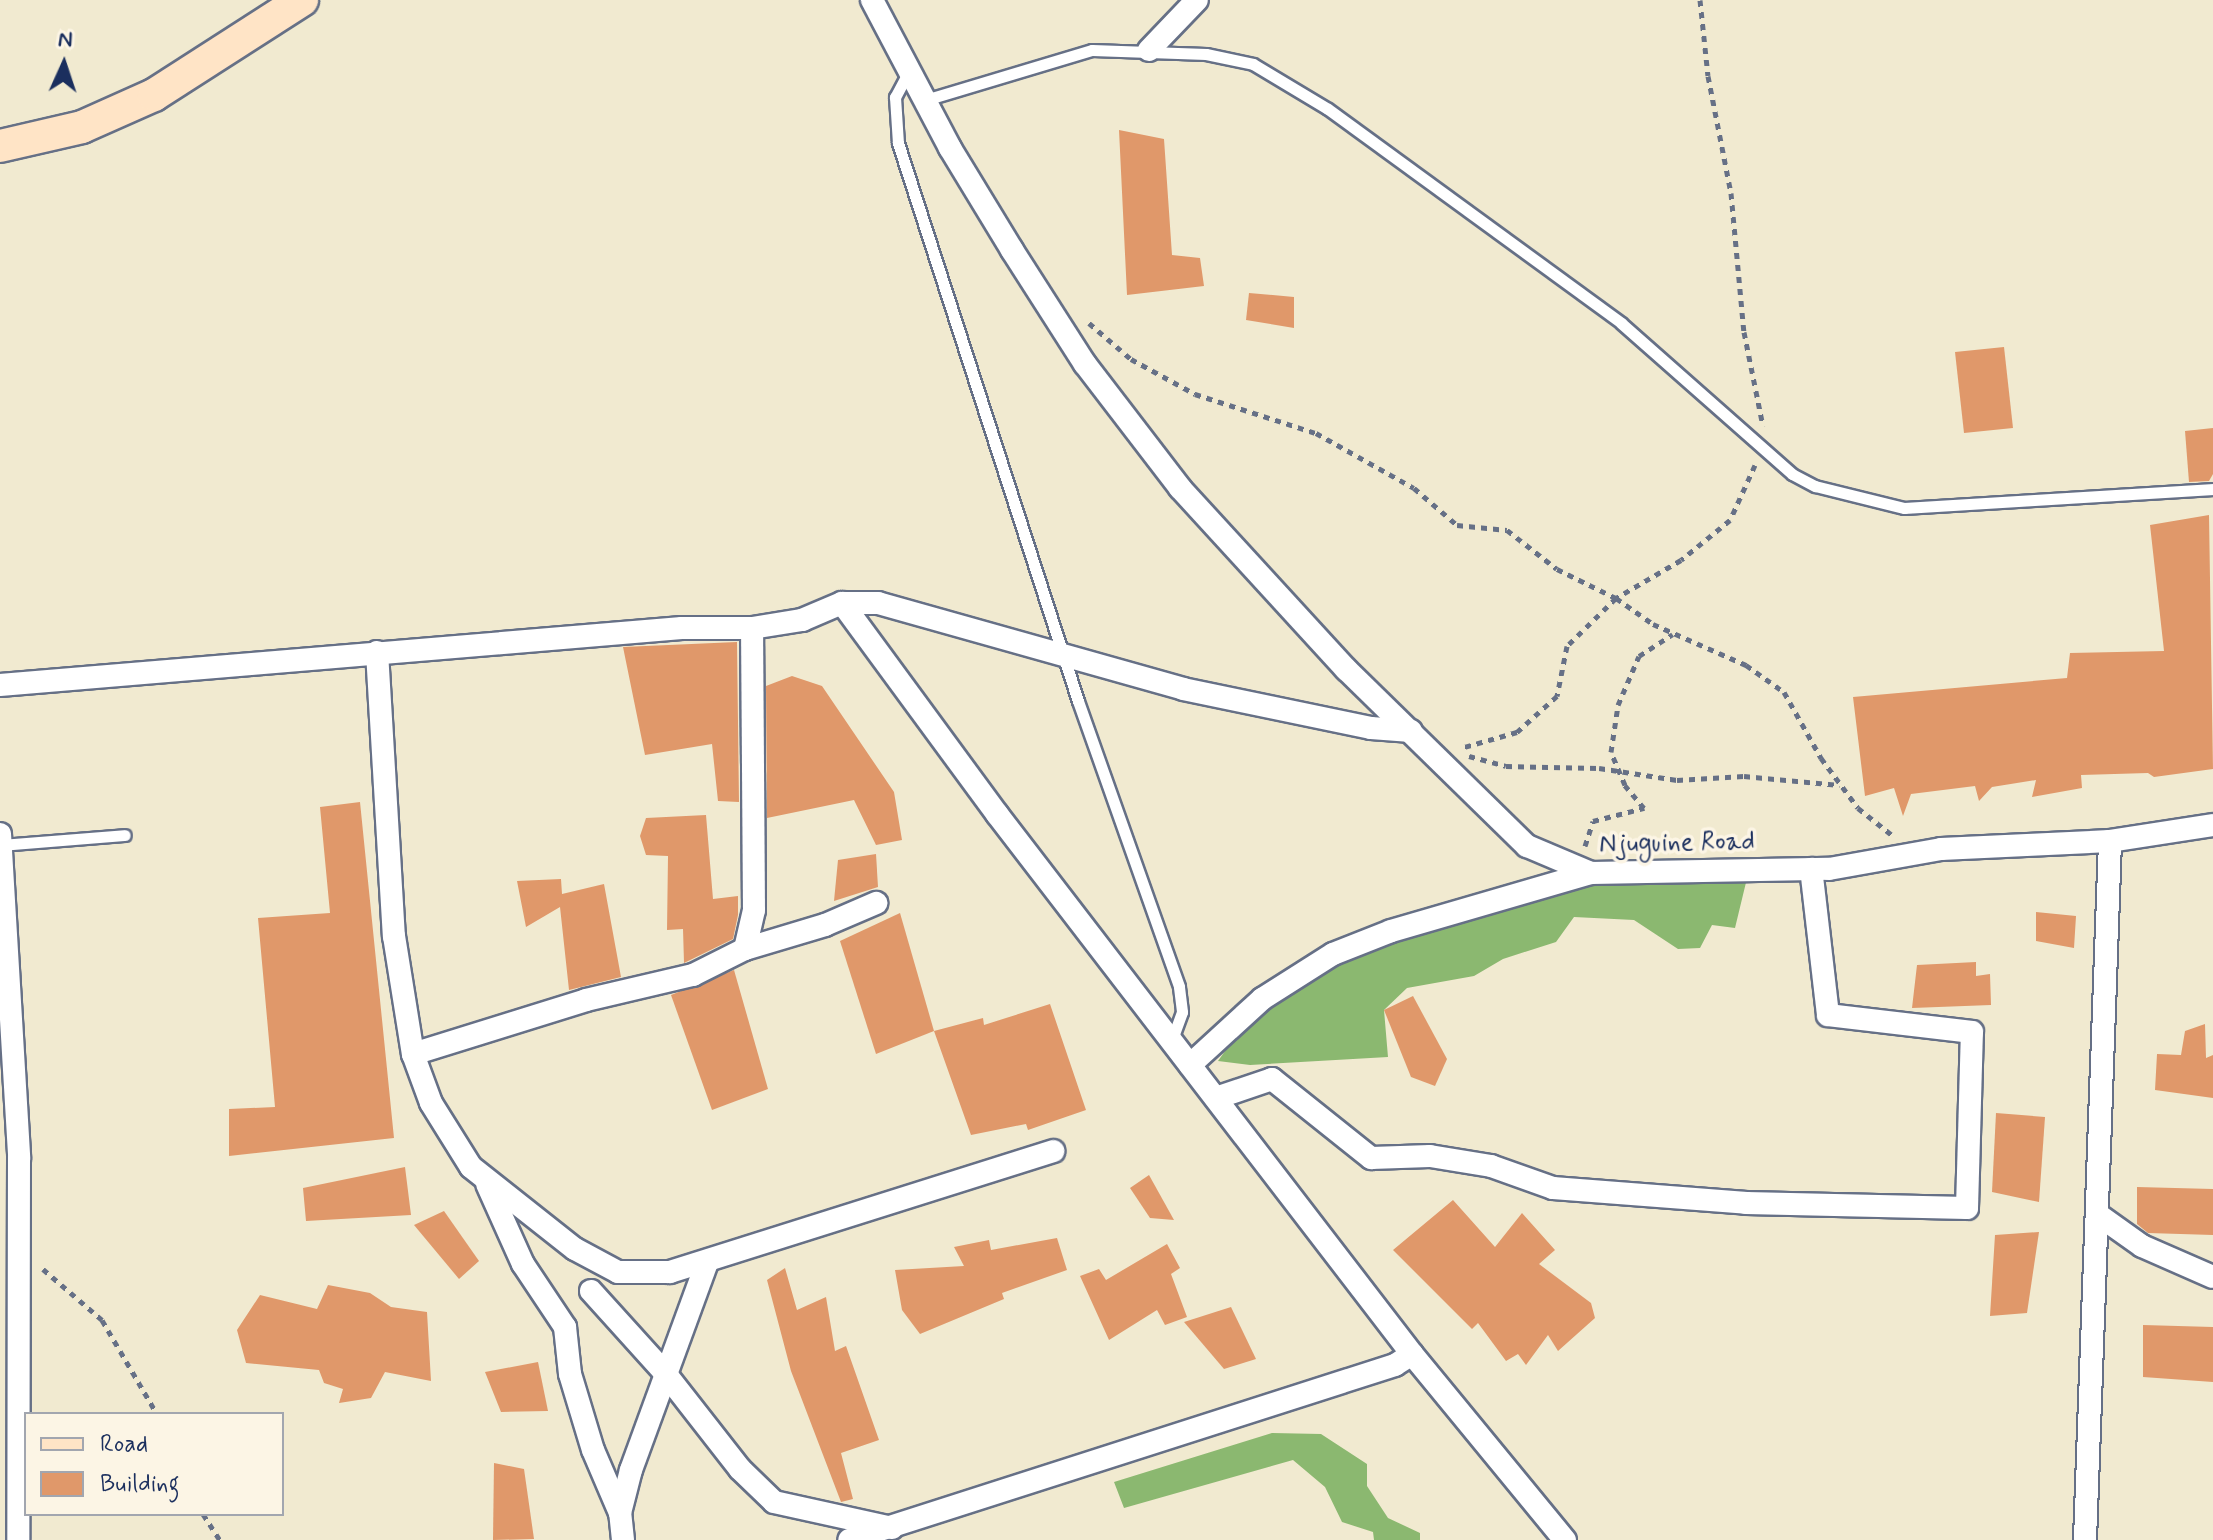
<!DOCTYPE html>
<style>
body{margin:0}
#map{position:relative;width:2213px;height:1540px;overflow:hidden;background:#f1ead0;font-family:Mynerve,sans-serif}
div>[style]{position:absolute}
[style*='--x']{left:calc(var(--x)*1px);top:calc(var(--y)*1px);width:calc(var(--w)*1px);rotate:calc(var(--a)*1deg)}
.forest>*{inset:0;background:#8bb870}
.building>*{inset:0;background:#e0986a}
.path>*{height:5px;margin-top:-2.5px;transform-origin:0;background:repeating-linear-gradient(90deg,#667086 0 6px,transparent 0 12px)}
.roads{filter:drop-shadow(2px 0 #667086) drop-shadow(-2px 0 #667086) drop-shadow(0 2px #667086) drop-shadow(0 -2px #667086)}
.service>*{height:11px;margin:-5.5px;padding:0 5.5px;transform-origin:5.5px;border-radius:5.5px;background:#fff}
.minor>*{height:22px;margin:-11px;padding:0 11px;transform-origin:11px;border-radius:11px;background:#fff}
.secondary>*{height:32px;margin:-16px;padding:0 16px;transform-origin:16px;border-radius:16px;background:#ffe4c6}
span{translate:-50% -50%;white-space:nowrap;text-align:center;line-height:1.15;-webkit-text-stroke:7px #fcf5e5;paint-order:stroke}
.street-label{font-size:26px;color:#1b2f5e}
.legend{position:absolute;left:24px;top:1412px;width:260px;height:104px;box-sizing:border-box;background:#fcf5e5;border:2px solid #a2a6af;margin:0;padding:10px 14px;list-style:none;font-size:24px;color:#1b2f5e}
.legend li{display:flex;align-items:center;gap:16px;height:40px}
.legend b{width:40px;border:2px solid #a2a6af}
.north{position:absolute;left:24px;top:24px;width:80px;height:80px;-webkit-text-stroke:6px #fcf5e5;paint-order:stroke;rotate:3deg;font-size:22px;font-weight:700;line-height:32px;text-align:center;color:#1b2f5e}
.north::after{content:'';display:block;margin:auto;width:28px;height:36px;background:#1b2f5e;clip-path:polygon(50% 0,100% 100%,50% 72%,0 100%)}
</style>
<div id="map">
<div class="forest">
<i style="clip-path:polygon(1749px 870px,1735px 928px,1712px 925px,1700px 948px,1678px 949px,1634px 920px,1574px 917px,1556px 942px,1503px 959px,1474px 976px,1407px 988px,1384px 1010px,1388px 1057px,1250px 1065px,1218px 1061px,1262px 999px,1333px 954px,1591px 873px)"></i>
<i style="clip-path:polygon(1272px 1433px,1321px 1434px,1367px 1464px,1367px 1486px,1388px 1518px,1420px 1533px,1420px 1540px,1374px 1540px,1373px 1532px,1342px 1522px,1325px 1487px,1293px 1460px,1124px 1508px,1114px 1482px)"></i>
</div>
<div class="building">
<i style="clip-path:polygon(1119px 130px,1164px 139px,1172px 255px,1200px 258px,1204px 286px,1127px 295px)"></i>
<i style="clip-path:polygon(1249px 293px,1294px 297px,1294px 328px,1246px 320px)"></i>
<i style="clip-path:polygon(2004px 347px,2013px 428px,1964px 433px,1955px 352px)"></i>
<i style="clip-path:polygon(2213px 428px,2213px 474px,2209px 481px,2189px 482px,2185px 431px)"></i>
<i style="clip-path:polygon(2209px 515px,2213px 769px,2154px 777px,2148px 773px,2081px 775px,2082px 788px,2032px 797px,2036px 780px,1992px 787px,1979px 801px,1975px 786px,1911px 794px,1903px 816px,1894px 788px,1865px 796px,1853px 697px,2067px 678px,2070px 653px,2164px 651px,2150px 525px)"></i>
<i style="clip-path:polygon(737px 642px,739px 802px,718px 801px,712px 744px,645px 755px,623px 647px)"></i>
<i style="clip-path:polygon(792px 676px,822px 686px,894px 792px,902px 840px,876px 845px,854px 800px,767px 818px,766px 686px)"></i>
<i style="clip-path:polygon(360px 802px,394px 1138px,229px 1156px,229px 1109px,275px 1107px,258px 918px,330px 913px,320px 807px)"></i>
<i style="clip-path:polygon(706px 815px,713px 899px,738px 896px,738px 915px,733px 939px,684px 963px,683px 929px,667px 930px,668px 856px,646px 855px,640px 836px,646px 818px)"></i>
<i style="clip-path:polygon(876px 854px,878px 887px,834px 901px,838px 860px)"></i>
<i style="clip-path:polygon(561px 879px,562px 894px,604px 884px,621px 977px,569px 990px,560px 907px,526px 927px,517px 881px)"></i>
<i style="clip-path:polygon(2036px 912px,2076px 916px,2074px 948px,2036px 941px)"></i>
<i style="clip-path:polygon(900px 913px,934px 1031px,876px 1054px,840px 941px)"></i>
<i style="clip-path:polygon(1976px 962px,1976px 976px,1990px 974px,1991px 1005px,1912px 1008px,1917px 965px)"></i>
<i style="clip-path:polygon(734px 970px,768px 1089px,712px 1110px,671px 995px)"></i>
<i style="clip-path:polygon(1413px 996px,1447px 1059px,1435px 1086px,1411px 1077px,1384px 1010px)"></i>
<i style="clip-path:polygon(1050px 1004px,1086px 1110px,1028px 1130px,1026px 1124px,971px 1135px,934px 1031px,983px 1018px,984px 1025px)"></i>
<i style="clip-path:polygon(2205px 1024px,2206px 1058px,2213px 1055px,2213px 1098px,2155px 1090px,2157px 1054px,2181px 1055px,2185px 1031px)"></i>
<i style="clip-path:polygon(1996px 1113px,2045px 1117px,2039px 1202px,1992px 1192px)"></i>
<i style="clip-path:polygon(405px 1167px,411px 1215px,306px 1221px,303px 1188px)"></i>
<i style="clip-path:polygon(1149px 1175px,1174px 1220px,1150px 1218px,1130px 1188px)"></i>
<i style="clip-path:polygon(2137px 1187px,2213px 1189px,2213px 1235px,2148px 1233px,2137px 1224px)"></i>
<i style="clip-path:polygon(1453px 1200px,1495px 1247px,1522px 1213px,1555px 1250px,1539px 1264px,1591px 1303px,1595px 1318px,1558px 1351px,1548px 1335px,1526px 1365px,1518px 1354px,1506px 1361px,1478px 1323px,1472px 1329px,1393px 1250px)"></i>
<i style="clip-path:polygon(444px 1211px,479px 1261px,459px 1279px,414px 1225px)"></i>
<i style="clip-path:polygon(2039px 1232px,2027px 1313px,1990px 1316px,1995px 1235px)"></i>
<i style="clip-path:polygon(1057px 1238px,1067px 1270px,1002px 1293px,1004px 1299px,920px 1334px,902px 1310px,895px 1270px,964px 1266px,954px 1247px,989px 1240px,991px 1250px)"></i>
<i style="clip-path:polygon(1167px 1244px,1180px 1268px,1171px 1274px,1187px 1317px,1165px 1325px,1157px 1310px,1109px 1340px,1080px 1276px,1099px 1269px,1106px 1280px)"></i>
<i style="clip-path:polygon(785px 1268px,797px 1310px,826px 1297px,835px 1351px,846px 1346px,879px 1440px,841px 1453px,853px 1499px,841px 1502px,791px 1371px,767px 1280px)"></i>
<i style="clip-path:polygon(328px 1285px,370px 1293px,391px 1307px,427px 1312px,431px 1381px,385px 1372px,371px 1398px,339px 1403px,343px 1389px,324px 1383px,319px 1370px,246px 1363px,237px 1330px,260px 1295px,317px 1309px)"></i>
<i style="clip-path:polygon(1231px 1307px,1256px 1359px,1224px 1369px,1184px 1322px)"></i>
<i style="clip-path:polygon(2143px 1325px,2213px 1327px,2213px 1382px,2143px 1377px)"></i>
<i style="clip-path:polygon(538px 1362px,548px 1411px,501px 1412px,485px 1372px)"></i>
<i style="clip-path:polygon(494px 1463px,524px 1469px,534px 1539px,493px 1540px)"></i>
</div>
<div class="path">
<i style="--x:1700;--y:0;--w:76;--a:84"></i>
<i style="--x:1708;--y:76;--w:119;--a:78.9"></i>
<i style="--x:1731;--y:193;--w:140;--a:84.7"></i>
<i style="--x:1744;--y:332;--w:96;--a:78.6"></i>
<i style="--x:1089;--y:323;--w:55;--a:40.6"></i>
<i style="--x:1131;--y:359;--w:73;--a:28.7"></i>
<i style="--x:1195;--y:394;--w:127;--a:17.9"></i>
<i style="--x:1316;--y:433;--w:112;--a:29.3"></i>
<i style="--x:1414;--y:488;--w:57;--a:40.7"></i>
<i style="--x:1457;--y:525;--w:50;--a:5.7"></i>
<i style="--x:1507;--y:530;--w:63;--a:38"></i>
<i style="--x:1557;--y:569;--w:66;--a:26.2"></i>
<i style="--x:1616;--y:598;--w:69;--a:135.6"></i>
<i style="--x:1567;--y:646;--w:51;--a:101.3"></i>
<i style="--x:1557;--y:696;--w:54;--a:138"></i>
<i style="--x:1517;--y:732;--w:58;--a:164.1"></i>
<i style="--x:1755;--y:465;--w:60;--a:114.4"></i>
<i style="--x:1730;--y:520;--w:63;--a:140.8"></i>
<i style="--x:1681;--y:560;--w:75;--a:149.7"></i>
<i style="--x:1616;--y:598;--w:45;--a:35.1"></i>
<i style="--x:1653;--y:624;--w:102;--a:23.8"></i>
<i style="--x:1746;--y:665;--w:47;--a:35.4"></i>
<i style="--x:1784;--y:692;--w:76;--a:60.7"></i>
<i style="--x:1821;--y:758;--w:62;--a:53.5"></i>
<i style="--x:1858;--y:808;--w:43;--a:38.5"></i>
<i style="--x:1469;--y:756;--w:38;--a:15"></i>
<i style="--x:1506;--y:766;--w:93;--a:1.2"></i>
<i style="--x:1599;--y:768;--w:79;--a:8.7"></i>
<i style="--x:1677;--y:780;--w:67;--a:-3.4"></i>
<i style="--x:1744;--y:776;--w:96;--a:5.4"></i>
<i style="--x:1585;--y:846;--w:26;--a:-72"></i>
<i style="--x:1593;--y:821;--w:53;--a:-14.3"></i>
<i style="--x:1644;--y:808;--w:30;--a:-130"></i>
<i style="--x:1625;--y:785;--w:36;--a:-113"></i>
<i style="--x:1611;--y:752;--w:48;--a:-81.5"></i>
<i style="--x:1618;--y:705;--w:53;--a:-66.8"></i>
<i style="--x:1639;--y:656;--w:40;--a:-32.9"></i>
<i style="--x:43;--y:1269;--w:78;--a:40.8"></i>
<i style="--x:102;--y:1320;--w:109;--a:59.7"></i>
<i style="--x:203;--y:1514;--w:31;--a:57"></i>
</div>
<div class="roads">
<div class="service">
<i style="--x:909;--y:71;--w:30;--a:118"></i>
<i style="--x:895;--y:97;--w:46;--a:86.3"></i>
<i style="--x:898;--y:143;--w:586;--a:72.12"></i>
<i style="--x:1078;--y:701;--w:303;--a:70.5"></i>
<i style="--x:1179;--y:987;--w:25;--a:83"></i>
<i style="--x:1182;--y:1012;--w:30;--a:110"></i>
<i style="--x:925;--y:100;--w:174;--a:-16.7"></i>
<i style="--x:1092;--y:50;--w:114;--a:2"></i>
<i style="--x:1206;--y:54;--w:48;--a:12"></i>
<i style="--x:1253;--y:64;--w:87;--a:31"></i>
<i style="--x:1328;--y:109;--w:363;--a:36.1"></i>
<i style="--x:1621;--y:323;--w:228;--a:41.4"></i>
<i style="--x:1792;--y:474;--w:26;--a:28"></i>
<i style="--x:1815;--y:486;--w:92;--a:13.9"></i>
<i style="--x:1904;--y:508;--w:310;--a:-3.5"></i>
<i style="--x:1;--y:845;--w:124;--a:-4.6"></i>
</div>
<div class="minor">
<i style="--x:872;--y:0;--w:167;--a:62.2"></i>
<i style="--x:950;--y:148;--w:119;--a:58.7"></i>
<i style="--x:1012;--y:250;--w:135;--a:57.4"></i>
<i style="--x:1085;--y:364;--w:156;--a:52.5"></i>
<i style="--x:1180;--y:488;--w:246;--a:47.5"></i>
<i style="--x:1346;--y:669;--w:253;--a:44.4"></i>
<i style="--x:1527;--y:846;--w:69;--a:22.9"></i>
<i style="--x:1149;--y:50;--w:69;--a:-46.2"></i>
<i style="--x:842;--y:603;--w:262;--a:53.7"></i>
<i style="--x:997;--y:814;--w:681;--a:52.46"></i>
<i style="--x:1412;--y:1354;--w:20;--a:147"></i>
<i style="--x:1395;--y:1365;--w:573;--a:162.23"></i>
<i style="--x:377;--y:652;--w:285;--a:86.6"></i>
<i style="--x:394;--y:936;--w:120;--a:80.9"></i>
<i style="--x:413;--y:1054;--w:52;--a:69.8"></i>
<i style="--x:431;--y:1103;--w:75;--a:58"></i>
<i style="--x:471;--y:1167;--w:132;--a:38.3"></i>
<i style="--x:575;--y:1249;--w:49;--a:28.1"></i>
<i style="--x:618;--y:1272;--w:52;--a:0"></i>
<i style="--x:670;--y:1272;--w:402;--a:-17.5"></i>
<i style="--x:0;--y:685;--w:684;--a:-4.78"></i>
<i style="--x:682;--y:628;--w:70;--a:0"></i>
<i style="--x:752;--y:628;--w:51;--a:-9.1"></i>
<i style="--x:802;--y:620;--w:43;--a:-23"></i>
<i style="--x:842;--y:603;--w:36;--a:0"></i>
<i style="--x:878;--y:603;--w:317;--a:15.7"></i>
<i style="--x:1183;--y:689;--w:192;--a:11.7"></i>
<i style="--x:1371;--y:728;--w:40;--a:4.3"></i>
<i style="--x:0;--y:834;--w:325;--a:86.6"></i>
<i style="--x:19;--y:1158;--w:382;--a:90.1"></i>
<i style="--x:745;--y:949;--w:84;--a:-16.7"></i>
<i style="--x:825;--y:925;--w:56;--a:-23.3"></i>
<i style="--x:413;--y:1054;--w:181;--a:-17.3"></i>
<i style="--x:586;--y:1000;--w:110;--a:-13.2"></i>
<i style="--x:693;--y:975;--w:58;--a:-26.6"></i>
<i style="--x:745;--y:949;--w:40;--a:-77"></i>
<i style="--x:754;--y:910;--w:282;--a:-90.4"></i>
<i style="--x:1190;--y:1065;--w:98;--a:-42.5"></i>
<i style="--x:1262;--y:999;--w:84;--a:-32.4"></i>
<i style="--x:1333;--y:954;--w:62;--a:-21.6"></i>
<i style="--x:1391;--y:931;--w:208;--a:-16.2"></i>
<i style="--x:1591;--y:873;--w:238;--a:-1"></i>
<i style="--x:1829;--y:869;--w:114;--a:-10.1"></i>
<i style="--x:1941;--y:849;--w:169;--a:-2.7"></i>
<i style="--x:2110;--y:841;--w:104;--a:-8.8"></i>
<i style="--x:1216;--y:1098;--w:59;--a:-18.7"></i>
<i style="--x:1272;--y:1079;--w:127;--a:38.6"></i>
<i style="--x:1371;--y:1158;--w:59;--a:-1.9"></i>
<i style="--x:1430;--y:1156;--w:62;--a:9.3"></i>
<i style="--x:1491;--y:1166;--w:66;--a:19.5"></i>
<i style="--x:1553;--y:1188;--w:194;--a:4.4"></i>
<i style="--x:1746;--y:1203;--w:221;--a:1.3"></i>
<i style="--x:1967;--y:1208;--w:176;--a:-88.4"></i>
<i style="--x:1972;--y:1032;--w:145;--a:-173.3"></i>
<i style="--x:1828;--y:1015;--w:147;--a:-96.6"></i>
<i style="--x:487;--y:1184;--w:88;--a:65.8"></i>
<i style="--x:523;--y:1264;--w:76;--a:56.3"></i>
<i style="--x:565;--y:1327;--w:47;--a:83.9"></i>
<i style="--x:570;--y:1374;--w:79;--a:73.2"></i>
<i style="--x:593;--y:1450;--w:69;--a:66.8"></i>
<i style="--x:2097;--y:1214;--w:55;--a:35.4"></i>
<i style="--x:2142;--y:1246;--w:77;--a:23.6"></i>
<i style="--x:591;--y:1291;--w:110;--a:47.9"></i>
<i style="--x:665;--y:1373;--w:122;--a:52"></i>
<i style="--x:740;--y:1469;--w:47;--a:44.1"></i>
<i style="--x:774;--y:1502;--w:121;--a:12.4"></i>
<i style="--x:1412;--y:1354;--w:241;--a:50.6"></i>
<i style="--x:623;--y:1540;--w:27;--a:-96"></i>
<i style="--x:620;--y:1513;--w:44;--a:-75.7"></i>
<i style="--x:631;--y:1470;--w:221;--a:-69.9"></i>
<i style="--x:2085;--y:1540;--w:699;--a:-87.95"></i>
</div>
<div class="secondary">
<i style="--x:0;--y:146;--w:84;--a:-13"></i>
<i style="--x:82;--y:127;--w:79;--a:-24"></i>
<i style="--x:154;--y:95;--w:176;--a:-32.7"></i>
</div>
</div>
<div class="street-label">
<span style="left:1677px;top:844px;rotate:-1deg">Njuguine Road</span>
</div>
<ul class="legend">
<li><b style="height:10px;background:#ffe4c6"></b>Road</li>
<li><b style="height:22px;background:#e0986a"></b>Building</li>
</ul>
<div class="north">N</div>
</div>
